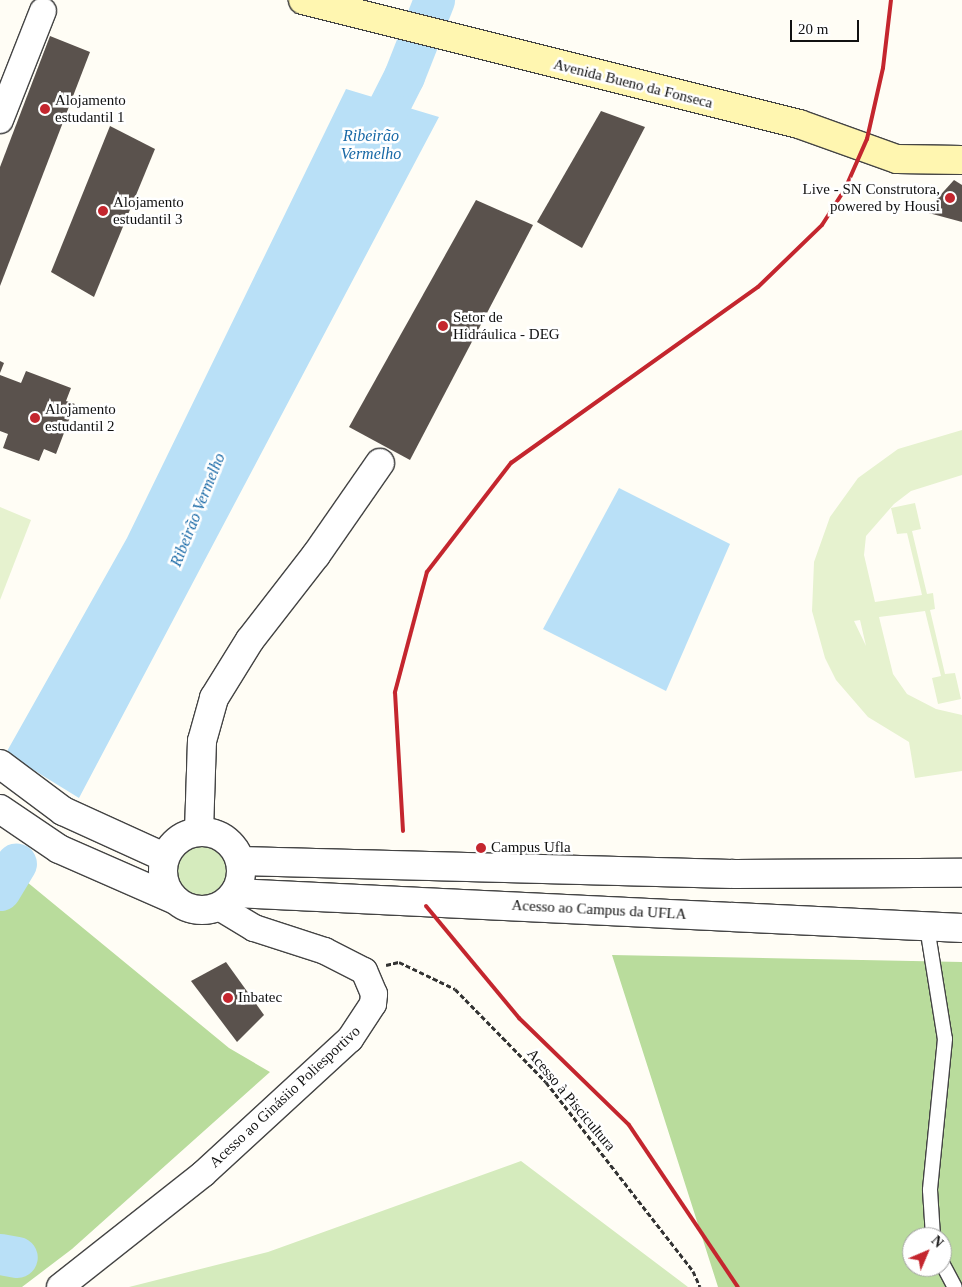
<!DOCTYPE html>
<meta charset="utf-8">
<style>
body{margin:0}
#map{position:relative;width:962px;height:1287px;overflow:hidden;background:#fffdf5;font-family:"Times New Roman",serif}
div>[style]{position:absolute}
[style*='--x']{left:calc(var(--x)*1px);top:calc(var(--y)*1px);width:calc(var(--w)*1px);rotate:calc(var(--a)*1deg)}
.green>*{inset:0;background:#d5ebbd}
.round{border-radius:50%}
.forest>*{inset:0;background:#b9dc9c}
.pitch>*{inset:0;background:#e6f2cf}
.water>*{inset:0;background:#b9e0f7}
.river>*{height:41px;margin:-20.5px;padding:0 20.5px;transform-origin:20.5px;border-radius:20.5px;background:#b9e0f7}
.building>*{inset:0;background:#5a524d}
.path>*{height:3px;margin-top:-1.5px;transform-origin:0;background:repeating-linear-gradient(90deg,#333 0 5px,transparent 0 7.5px)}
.roads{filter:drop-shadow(1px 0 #444) drop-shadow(-1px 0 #444) drop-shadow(0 1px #444) drop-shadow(0 -1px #444)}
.service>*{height:14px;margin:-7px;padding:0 7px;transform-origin:7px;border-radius:7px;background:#fff}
.minor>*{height:26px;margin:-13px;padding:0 13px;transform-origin:13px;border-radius:13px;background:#fff}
.tertiary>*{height:28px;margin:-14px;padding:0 14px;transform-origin:14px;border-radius:14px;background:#fff}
.tertiary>.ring{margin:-14px;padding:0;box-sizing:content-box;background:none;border:28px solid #fff;border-radius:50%}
.secondary>*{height:28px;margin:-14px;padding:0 14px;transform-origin:14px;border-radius:14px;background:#fff6b0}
.rail>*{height:4px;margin:-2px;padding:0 2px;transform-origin:2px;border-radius:2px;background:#c4262e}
.dots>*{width:14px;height:14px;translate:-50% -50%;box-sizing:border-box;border:2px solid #fff;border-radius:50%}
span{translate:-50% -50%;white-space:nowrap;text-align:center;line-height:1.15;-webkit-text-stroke:5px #fff;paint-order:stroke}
.street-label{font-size:15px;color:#111}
.poi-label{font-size:15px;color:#111}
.left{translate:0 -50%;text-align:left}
.right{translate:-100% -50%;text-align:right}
.water-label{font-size:16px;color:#1768a6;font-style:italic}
.north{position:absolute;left:902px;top:1227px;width:50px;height:50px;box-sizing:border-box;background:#fff;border:1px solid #a0a0a0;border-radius:50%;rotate:45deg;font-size:14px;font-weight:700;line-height:20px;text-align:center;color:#111}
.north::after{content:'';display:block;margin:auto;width:18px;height:22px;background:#c4262e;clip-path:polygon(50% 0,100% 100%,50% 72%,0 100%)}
.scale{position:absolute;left:790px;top:20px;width:69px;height:22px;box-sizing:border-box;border:2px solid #111;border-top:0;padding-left:6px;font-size:15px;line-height:18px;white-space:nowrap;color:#111;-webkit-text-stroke:4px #fff;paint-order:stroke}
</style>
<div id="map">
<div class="green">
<i class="round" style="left:168px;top:837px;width:68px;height:68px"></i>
<i style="clip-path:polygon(521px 1161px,688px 1287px,129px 1287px,268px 1252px)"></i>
</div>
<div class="forest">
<i style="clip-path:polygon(10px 868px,229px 1048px,270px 1072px,72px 1249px,22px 1287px,0 1287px,0 882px)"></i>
<i style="clip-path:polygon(evenodd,612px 955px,962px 962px,962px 1287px,718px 1287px,612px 955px,912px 1237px,942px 1237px,942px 1267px,912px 1267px,912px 1237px)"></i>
</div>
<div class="pitch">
<i style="clip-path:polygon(evenodd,962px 430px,962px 475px,911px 491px,894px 504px,866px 536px,864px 555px,875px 602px,922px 595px,907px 533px,897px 534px,891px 508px,915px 503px,921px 529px,912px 531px,927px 594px,933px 593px,935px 609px,930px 610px,945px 674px,955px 673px,961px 699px,938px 704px,932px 678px,941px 676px,925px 611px,879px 617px,893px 674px,907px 694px,936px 709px,962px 715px,962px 771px,915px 778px,909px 742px,868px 717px,836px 680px,825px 658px,812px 611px,814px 562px,830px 517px,858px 478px,898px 449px,962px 430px,860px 620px,866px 646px,854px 621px,860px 620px)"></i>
<i style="clip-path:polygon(0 507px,31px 520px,0 600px)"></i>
</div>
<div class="water">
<i style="clip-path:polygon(419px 0,446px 0,441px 22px,413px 16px)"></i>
<i style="clip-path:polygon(346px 89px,439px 117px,79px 798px,6px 753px,127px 538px)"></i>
<i style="clip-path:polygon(619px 488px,730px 544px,666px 691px,543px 629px)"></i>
</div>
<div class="river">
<i style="--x:365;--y:153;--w:86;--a:-63.1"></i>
<i style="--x:404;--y:76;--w:82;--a:-68.5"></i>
<i style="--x:0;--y:890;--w:31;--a:-59"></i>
<i style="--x:0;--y:1254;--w:17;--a:10"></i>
</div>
<div class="building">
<i style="clip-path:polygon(50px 36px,90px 52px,0 286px,0 167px)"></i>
<i style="clip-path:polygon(601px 111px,645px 127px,582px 248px,537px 222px)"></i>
<i style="clip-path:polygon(110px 126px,155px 149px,94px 297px,51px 272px)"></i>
<i style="clip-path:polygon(954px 180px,962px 185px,962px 222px,925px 212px)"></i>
<i style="clip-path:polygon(476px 200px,533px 225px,410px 460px,349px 427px)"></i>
<i style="clip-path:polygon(0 361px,4px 363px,0 373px)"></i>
<i style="clip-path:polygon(26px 371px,71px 388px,66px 401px,75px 404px,56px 454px,44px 449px,39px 461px,3px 448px,8px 434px,0 431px,0 375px,21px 383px)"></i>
<i style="clip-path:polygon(226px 962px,264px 1015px,237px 1042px,191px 981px)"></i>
</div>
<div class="path">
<i style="--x:386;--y:965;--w:13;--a:-13"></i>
<i style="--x:399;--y:962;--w:62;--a:25.7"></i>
<i style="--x:455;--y:989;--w:130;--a:45.6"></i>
<i style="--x:546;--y:1082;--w:239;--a:52.1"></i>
<i style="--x:693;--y:1271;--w:17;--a:66"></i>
</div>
<div class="roads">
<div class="service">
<i style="--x:927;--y:927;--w:113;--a:80.9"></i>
<i style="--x:945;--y:1039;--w:152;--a:95.7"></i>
<i style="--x:930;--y:1190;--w:47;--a:86.3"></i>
<i style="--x:942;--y:1263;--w:27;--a:62"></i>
</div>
<div class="minor">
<i style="--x:0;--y:120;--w:117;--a:-68.5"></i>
<i style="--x:60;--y:1287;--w:182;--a:-38.3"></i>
<i style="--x:203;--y:1174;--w:200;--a:-42.6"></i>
<i style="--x:350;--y:1039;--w:42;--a:-56.7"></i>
<i style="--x:373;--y:1004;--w:10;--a:-84"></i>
<i style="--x:374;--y:994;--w:25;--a:-113"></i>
<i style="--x:364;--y:971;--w:44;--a:-152.9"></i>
<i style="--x:325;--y:951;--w:75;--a:-162.1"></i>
<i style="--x:254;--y:928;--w:41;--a:-149"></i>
</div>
<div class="tertiary">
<i style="--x:0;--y:764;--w:79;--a:36.7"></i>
<i style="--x:63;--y:811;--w:111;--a:24.5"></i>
<i style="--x:0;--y:809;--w:71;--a:34.1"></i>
<i style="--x:59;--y:849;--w:127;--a:23.7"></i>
<i style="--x:199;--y:831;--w:90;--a:-88.1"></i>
<i style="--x:202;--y:741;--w:45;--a:-74.4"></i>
<i style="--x:214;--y:698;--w:68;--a:-58.2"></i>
<i style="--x:250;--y:640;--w:108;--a:-52.2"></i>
<i style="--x:316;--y:555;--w:112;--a:-55.2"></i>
<i class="ring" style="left:163px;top:832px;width:50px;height:50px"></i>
<i style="--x:240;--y:861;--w:495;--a:1.5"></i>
<i style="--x:735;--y:874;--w:227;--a:-0.3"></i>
<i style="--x:235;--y:893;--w:728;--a:2.76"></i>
</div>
<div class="secondary">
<i style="--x:303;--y:0;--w:511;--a:14.04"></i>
<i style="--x:799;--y:124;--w:104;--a:19.7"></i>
<i style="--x:897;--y:159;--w:65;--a:0.9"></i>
</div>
</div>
<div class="rail">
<i style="--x:403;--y:831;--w:139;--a:-93.3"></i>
<i style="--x:395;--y:692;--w:124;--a:-75.1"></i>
<i style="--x:427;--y:572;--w:138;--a:-52.4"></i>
<i style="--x:511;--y:463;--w:303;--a:-35.5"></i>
<i style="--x:758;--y:287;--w:89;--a:-44.1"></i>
<i style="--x:822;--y:225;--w:43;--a:-57.4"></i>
<i style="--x:845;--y:189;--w:55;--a:-66.3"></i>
<i style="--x:867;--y:139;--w:73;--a:-77.3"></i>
<i style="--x:883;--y:68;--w:68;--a:-83.3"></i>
<i style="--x:426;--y:906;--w:146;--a:50.3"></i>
<i style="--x:519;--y:1018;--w:153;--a:44.2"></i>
<i style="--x:629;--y:1125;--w:195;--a:56.1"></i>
</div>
<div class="dots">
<i style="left:45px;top:109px;background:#c4262e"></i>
<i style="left:950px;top:198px;background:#c4262e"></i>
<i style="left:103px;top:211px;background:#c4262e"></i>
<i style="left:443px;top:326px;background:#c4262e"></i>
<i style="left:35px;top:418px;background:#c4262e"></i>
<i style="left:481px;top:848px;background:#c4262e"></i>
<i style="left:228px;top:998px;background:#c4262e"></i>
</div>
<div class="street-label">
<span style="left:633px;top:84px;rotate:14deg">Avenida Bueno da Fonseca</span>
<span style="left:599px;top:910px;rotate:3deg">Acesso ao Campus da UFLA</span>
<span style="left:285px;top:1097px;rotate:-43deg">Acesso ao Ginásiio Poliesportivo</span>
<span style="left:571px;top:1100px;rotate:50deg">Acesso à Piscicultura</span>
</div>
<div class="poi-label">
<span class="left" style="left:55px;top:109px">Alojamento<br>estudantil 1</span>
<span class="right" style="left:940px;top:198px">Live - SN Construtora,<br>powered by Housi</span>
<span class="left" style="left:113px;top:211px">Alojamento<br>estudantil 3</span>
<span class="left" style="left:453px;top:326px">Setor de<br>Hidráulica - DEG</span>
<span class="left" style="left:45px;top:418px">Alojamento<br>estudantil 2</span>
<span class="left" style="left:491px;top:848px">Campus Ufla</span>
<span class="left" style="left:238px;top:998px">Inbatec</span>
</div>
<div class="water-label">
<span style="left:371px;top:145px">Ribeirão<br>Vermelho</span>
<span style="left:198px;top:510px;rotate:-68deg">Ribeirão Vermelho</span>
</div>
<div class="north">N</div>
<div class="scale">20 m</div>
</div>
